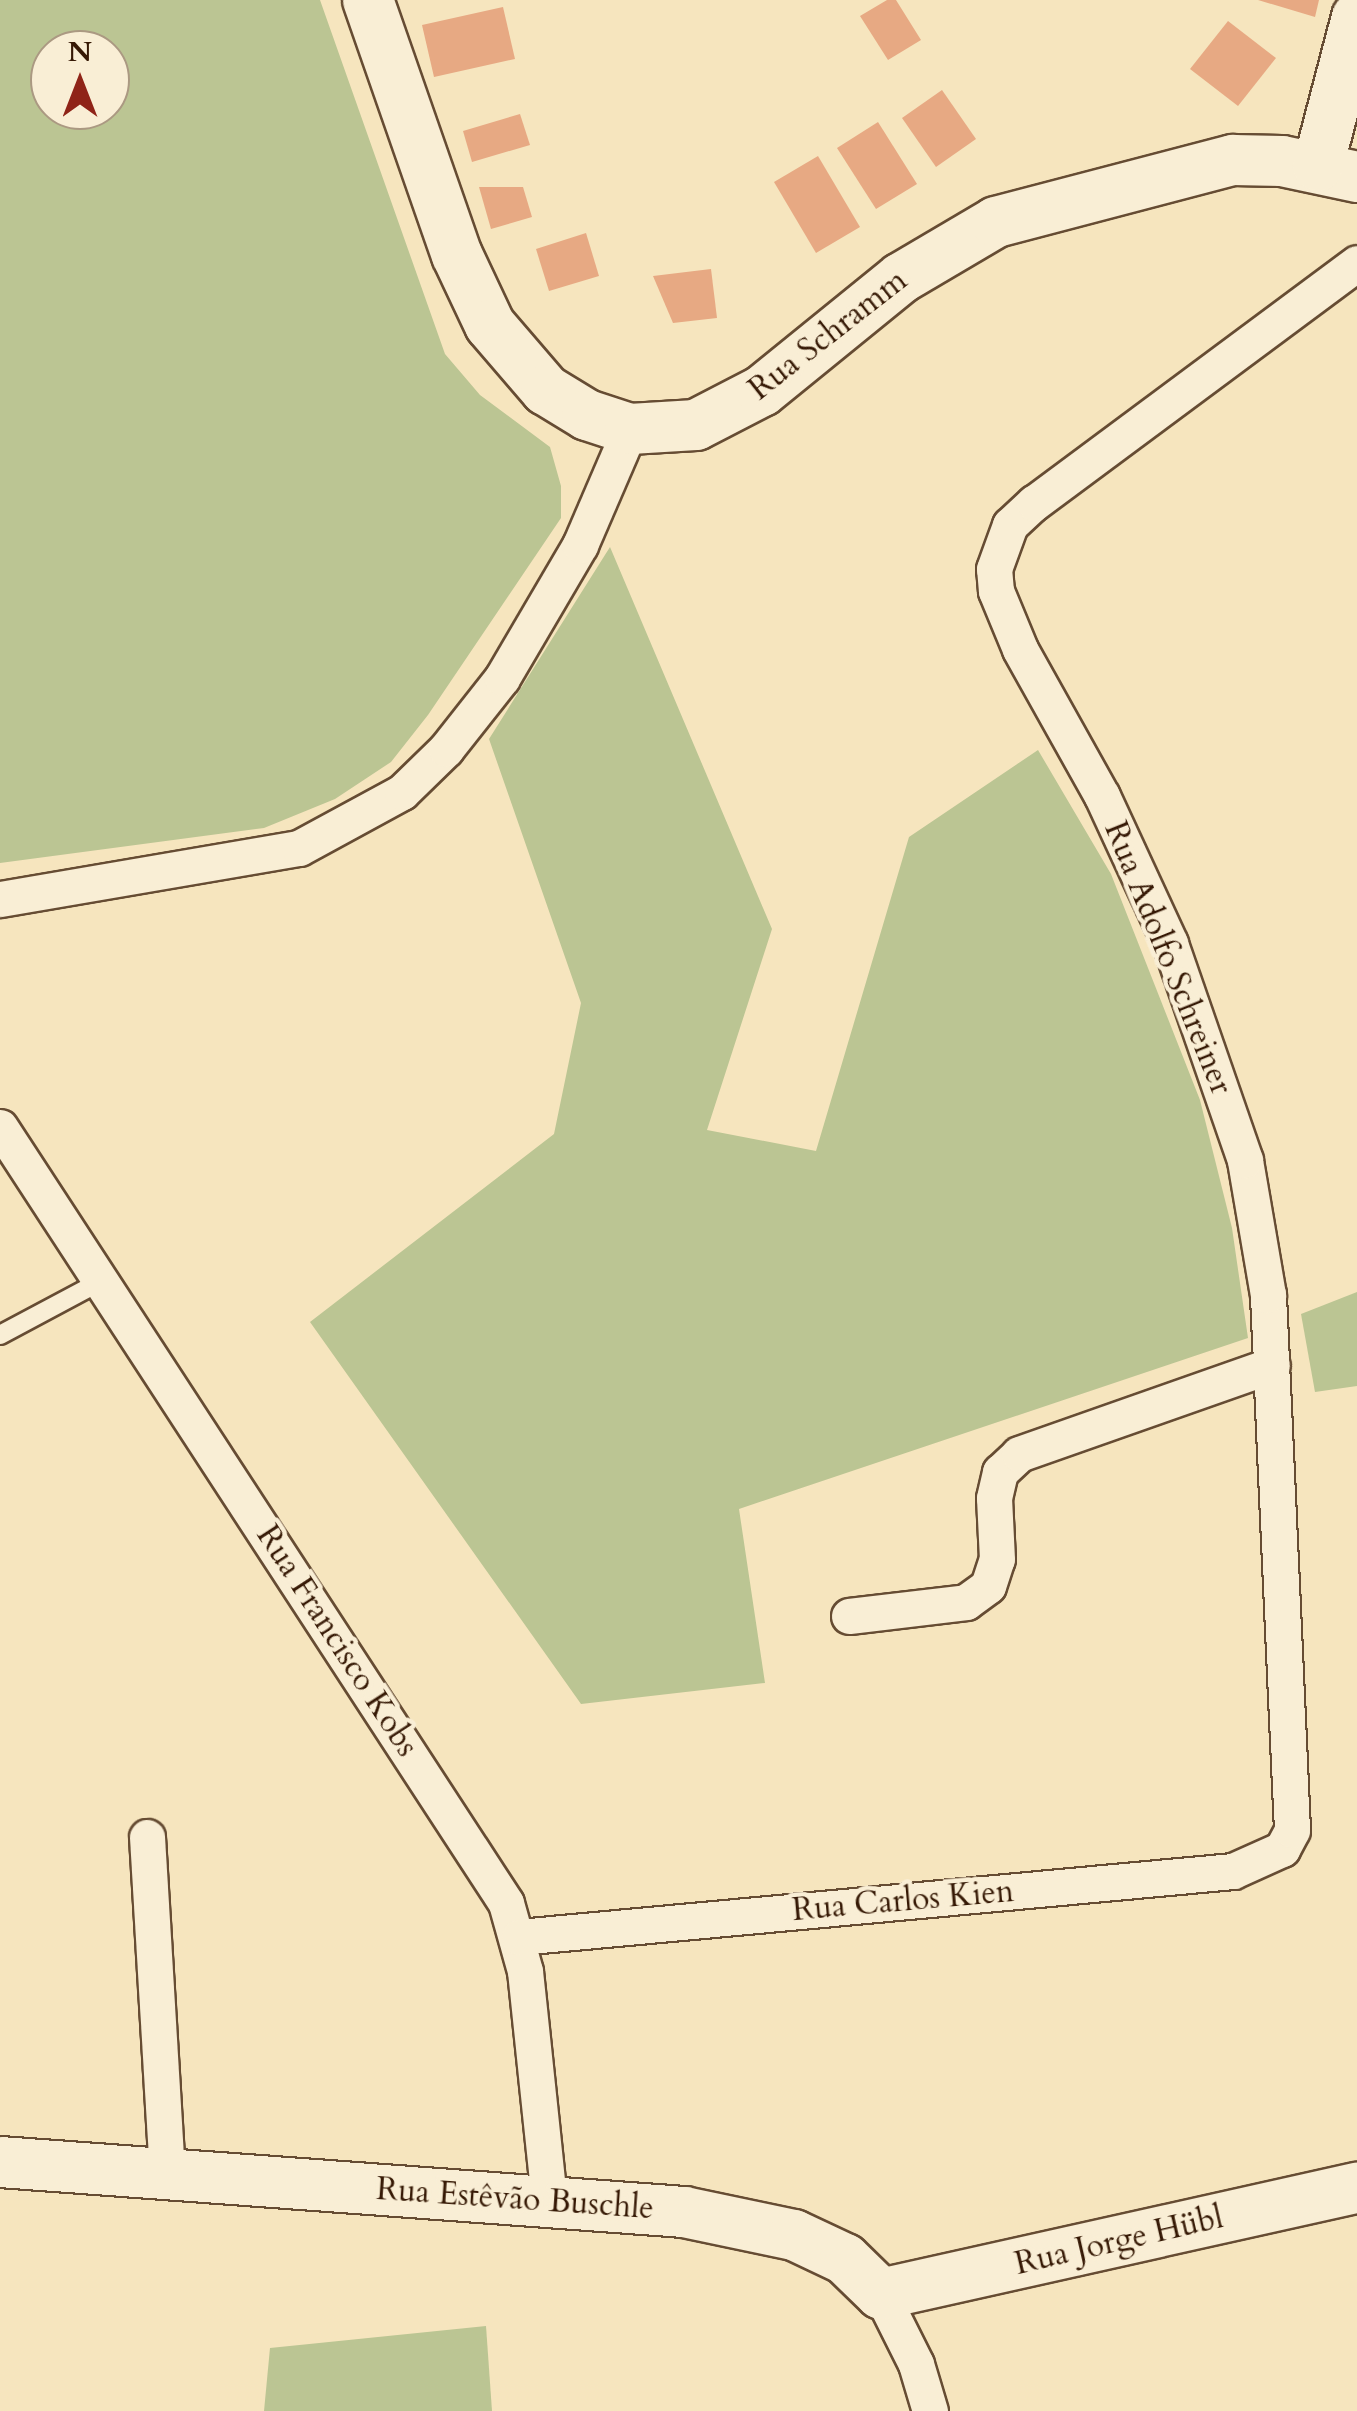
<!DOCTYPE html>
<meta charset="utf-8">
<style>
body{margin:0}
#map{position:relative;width:1357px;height:2411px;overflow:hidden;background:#f6e5be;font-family:Cardo,serif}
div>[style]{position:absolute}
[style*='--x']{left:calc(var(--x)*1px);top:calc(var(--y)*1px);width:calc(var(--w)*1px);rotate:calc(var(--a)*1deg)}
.green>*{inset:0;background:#bbc593}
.building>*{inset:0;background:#e7a983}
.roads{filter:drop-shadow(2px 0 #664c33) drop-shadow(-2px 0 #664c33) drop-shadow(0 2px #664c33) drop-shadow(0 -2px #664c33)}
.lane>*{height:18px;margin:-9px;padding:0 9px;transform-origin:9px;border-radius:9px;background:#f9eed5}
.street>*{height:35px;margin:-17.5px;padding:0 17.5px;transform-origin:17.5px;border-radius:17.5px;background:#f9eed5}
.secondary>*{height:50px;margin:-25px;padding:0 25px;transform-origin:25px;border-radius:25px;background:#f9eed5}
span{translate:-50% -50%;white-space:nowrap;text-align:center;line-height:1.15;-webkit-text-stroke:9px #f9eed5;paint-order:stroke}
.street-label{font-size:32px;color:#361905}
.north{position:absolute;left:30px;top:30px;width:100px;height:100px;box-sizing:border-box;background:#f9eed5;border:2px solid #ab9982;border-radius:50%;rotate:0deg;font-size:28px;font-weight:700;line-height:40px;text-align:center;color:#361905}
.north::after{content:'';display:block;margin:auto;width:35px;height:45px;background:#8f2418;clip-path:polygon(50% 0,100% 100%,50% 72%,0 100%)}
</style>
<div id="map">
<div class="green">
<i style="clip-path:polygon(evenodd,0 0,320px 0,445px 354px,480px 395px,550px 447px,561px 486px,561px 518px,428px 715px,391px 762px,335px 799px,264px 828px,0 863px,0 0,50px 50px,110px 50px,110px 110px,50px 110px,50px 50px)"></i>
<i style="clip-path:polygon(610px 547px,772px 929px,707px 1130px,816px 1151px,909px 837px,1038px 750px,1111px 874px,1200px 1100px,1232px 1228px,1248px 1338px,739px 1509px,765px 1683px,581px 1704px,310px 1322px,554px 1134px,581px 1003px,489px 739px)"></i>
<i style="clip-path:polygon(1357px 1292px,1357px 1386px,1315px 1392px,1301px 1314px)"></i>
<i style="clip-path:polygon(486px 2326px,492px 2411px,264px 2411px,270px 2348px)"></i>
</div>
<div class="building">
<i style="clip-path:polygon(887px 0,896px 0,921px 40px,888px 60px,860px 16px)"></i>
<i style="clip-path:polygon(1258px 0,1319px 0,1315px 17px)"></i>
<i style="clip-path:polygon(503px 7px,515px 59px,434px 77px,422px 25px)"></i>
<i style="clip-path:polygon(1228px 21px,1276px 58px,1238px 106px,1190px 69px)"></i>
<i style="clip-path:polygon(942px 90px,976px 139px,936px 167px,902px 118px)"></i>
<i style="clip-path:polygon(520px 114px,530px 145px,472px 162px,463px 131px)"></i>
<i style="clip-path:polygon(878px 122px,917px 184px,876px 209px,837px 148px)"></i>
<i style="clip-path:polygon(818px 156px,860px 227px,816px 253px,774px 182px)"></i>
<i style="clip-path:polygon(479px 187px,523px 187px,532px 217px,491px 229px)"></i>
<i style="clip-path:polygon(586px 233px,599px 276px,549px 291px,536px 249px)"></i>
<i style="clip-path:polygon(711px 269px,717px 318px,673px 323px,653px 276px)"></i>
</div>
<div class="roads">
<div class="lane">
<i style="--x:0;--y:1335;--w:115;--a:-28.1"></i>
</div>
<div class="street">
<i style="--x:0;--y:899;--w:303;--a:-9.7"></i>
<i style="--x:299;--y:848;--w:117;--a:-28.5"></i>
<i style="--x:402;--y:792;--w:62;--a:-44.3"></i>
<i style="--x:446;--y:749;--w:90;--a:-51.7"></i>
<i style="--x:502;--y:678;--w:154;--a:-59.6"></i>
<i style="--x:580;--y:545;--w:126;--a:-66.7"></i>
<i style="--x:0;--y:1127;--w:926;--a:56.89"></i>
<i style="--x:506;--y:1903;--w:71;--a:74.4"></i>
<i style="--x:525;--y:1971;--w:231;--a:84"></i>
<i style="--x:849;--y:1616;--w:118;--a:-6.8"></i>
<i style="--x:966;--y:1602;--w:27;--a:-36"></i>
<i style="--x:988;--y:1586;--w:28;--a:-72"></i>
<i style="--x:997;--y:1559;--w:61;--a:-92.8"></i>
<i style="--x:994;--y:1498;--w:27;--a:-77"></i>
<i style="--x:1000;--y:1472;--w:26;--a:-43"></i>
<i style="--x:1019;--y:1454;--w:268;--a:-19.4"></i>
<i style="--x:147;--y:1837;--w:339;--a:86.6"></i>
<i style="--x:519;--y:1937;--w:717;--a:-5.28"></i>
<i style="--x:1233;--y:1871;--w:54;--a:-24.2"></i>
<i style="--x:1282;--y:1849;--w:21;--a:-62"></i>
<i style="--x:1292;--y:1830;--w:536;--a:-92.57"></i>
<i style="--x:1268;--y:1295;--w:137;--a:-99.7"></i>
<i style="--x:1245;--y:1160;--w:230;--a:-109.1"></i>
<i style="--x:1170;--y:943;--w:162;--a:-114.8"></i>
<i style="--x:1102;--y:796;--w:168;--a:-119.2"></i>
<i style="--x:1020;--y:649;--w:63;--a:-112.5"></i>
<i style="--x:996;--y:591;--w:22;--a:-95"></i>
<i style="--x:994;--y:569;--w:47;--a:-70"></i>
<i style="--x:1010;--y:525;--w:33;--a:-43"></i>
<i style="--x:1034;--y:503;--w:402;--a:-36.6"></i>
<i style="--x:881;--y:2294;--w:78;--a:63.4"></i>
<i style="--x:916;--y:2364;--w:49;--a:73.4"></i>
</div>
<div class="secondary">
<i style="--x:368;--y:0;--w:270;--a:70.8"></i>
<i style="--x:457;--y:255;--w:77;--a:64.8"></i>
<i style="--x:490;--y:325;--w:86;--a:49.3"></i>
<i style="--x:546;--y:390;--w:48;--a:31.4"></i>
<i style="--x:587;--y:415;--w:45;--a:18"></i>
<i style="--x:630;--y:429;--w:66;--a:-3.5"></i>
<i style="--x:696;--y:425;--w:74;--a:-27.3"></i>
<i style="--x:762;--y:391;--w:179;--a:-39.1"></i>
<i style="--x:901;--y:278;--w:110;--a:-30.5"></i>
<i style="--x:996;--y:222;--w:245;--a:-14.7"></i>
<i style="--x:1233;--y:160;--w:49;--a:1.2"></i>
<i style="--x:1282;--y:161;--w:77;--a:12"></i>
<i style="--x:1318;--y:166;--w:154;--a:-75.3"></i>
<i style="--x:0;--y:2162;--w:686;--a:4.18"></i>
<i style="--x:684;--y:2212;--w:112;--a:11.8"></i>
<i style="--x:794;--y:2235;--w:56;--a:25.2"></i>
<i style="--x:845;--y:2259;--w:50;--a:44.2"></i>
<i style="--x:881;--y:2294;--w:488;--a:-12.6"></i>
</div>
</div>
<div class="street-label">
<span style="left:828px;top:335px;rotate:-38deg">Rua Schramm</span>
<span style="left:1168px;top:958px;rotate:68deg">Rua Adolfo Schreiner</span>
<span style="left:337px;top:1641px;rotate:57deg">Rua Francisco Kobs</span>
<span style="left:903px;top:1901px;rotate:-5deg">Rua Carlos Kien</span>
<span style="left:515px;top:2199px;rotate:4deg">Rua Estêvão Buschle</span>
<span style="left:1119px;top:2241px;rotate:-13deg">Rua Jorge Hübl</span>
</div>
<div class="north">N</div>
</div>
